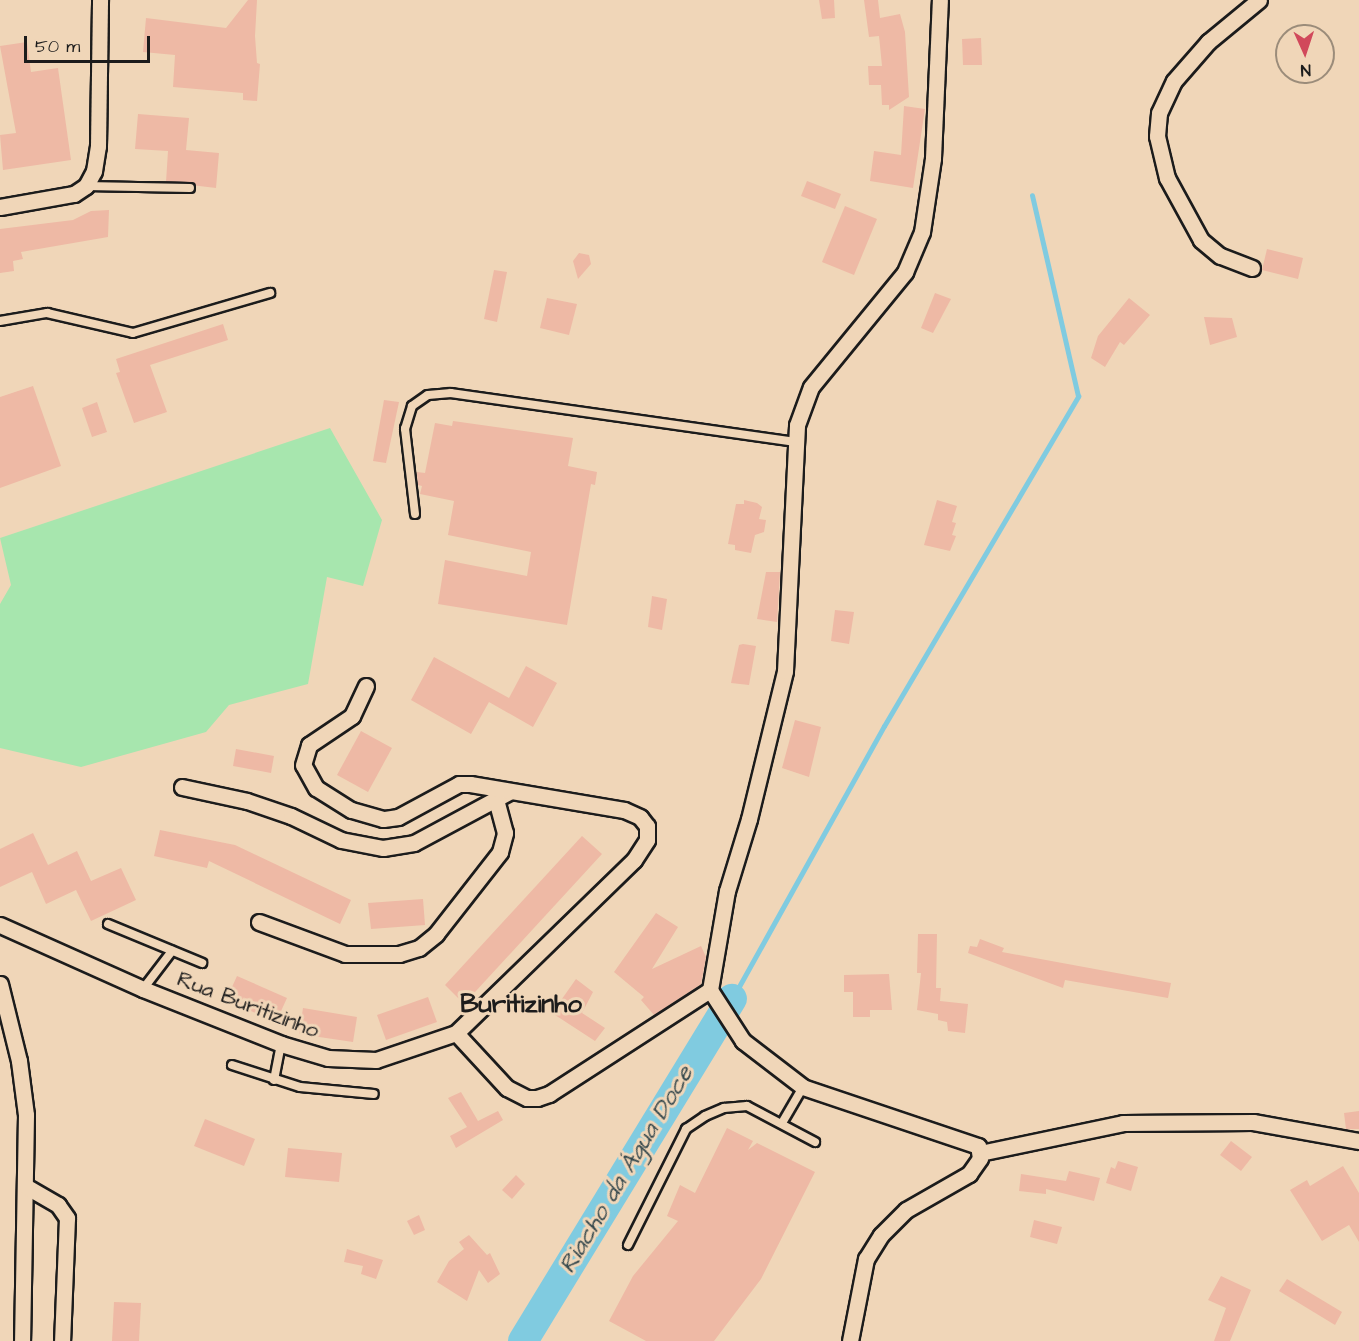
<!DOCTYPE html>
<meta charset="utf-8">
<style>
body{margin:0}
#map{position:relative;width:1359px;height:1341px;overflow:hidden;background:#f0d6b8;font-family:"Architects Daughter",sans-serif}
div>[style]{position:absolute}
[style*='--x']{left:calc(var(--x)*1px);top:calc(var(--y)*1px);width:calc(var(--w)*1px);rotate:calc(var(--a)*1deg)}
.green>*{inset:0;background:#a7e6ae}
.stream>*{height:5px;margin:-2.5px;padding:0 2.5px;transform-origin:2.5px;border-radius:2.5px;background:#80cbe0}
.river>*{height:30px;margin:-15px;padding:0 15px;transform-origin:15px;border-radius:15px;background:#80cbe0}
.building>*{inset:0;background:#eeb9a5}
.roads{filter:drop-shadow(2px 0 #1c1c1c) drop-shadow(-2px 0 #1c1c1c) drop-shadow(0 2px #1c1c1c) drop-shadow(0 -2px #1c1c1c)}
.lane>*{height:8px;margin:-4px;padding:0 4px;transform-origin:4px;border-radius:4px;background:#f0d6b8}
.street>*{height:15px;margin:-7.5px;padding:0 7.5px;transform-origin:7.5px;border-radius:7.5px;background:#f0d6b8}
span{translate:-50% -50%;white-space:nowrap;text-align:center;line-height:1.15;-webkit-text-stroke:6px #f0d6b8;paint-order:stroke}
.street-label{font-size:22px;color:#1c1c1c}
.water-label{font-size:24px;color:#35484d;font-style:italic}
.quarter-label{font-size:26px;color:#1c1c1c;font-weight:700}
.north{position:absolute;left:1275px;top:24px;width:60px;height:60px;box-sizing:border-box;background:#f0d6b8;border:2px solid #9b8c7a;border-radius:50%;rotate:177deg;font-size:16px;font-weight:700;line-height:24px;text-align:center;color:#1c1c1c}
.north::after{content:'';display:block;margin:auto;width:21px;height:27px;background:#d1495b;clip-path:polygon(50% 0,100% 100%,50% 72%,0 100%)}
.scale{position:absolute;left:24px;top:36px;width:126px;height:27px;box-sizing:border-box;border:3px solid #1c1c1c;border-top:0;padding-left:8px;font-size:18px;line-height:21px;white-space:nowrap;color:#1c1c1c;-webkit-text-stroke:4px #f0d6b8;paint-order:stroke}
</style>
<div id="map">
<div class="green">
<i style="clip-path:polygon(330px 428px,382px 520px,363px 586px,327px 577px,308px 684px,229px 705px,206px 732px,81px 767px,0 748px,0 604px,11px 585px,0 538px)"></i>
</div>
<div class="stream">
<i style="--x:732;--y:999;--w:312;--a:-60.9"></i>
<i style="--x:884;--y:726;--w:383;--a:-59.5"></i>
<i style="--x:1078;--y:396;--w:206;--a:-102.9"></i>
</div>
<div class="river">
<i style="--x:523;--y:1341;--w:401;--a:-58.6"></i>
</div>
<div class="building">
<i style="clip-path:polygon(248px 0,257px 0,255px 36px,257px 63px,260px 64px,257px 101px,243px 100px,243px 93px,173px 87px,175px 55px,143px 52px,146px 18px,226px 28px)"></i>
<i style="clip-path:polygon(819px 0,834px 0,835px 18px,822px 19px)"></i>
<i style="clip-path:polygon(864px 0,878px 0,880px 18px,900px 14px,905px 32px,909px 97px,889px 110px,889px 105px,882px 105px,881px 85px,869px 85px,868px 66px,882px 66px,879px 36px,869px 37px)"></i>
<i style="clip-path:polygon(981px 38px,982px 65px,963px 65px,962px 39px)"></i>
<i style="clip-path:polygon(27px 42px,31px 72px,58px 68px,71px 160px,3px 170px,0 135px,16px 133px,0 46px)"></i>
<i style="clip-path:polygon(904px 106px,925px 109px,913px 188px,870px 181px,874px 151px,901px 155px)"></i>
<i style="clip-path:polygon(138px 114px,189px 118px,186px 150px,219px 153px,216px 188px,166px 182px,168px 151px,135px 149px)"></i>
<i style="clip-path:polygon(807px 181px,841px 194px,835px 209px,801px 196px)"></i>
<i style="clip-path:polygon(845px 206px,877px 219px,854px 275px,822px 262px)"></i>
<i style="clip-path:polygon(109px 210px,108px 237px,21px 252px,23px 259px,13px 261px,14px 271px,0 273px,0 229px,73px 220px,91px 211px)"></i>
<i style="clip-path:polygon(1267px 249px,1303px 258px,1298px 279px,1262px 270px)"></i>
<i style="clip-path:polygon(579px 253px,589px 255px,591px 264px,578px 279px,573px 261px)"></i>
<i style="clip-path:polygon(494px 270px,507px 272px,497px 322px,484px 319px)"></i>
<i style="clip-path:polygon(935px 293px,951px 299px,933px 333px,921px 328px)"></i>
<i style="clip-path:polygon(547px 298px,577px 304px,569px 335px,540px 328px)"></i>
<i style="clip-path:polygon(1129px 298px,1150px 315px,1124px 345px,1120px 342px,1105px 367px,1091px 358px,1098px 336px)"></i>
<i style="clip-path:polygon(1204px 317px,1232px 318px,1237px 337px,1210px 345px)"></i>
<i style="clip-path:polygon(223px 324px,228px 340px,150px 365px,167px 412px,134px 423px,116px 373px,120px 372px,116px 359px)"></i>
<i style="clip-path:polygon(33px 386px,61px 466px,0 488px,0 397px)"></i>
<i style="clip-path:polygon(384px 400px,399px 402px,386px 463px,373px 461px)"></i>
<i style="clip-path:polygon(97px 402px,107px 432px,92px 437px,82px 408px)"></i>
<i style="clip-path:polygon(453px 421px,573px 438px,568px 466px,597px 472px,595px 485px,591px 484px,567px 625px,438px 604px,445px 560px,527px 576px,531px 552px,448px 535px,454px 501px,420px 494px,422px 486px,418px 485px,417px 472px,425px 473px,435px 423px,452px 426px)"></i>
<i style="clip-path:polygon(744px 500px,757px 503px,762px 507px,759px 519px,766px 520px,764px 532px,755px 535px,751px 553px,735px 550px,735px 545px,728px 544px,736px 504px,744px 504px)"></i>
<i style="clip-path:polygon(937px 500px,957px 506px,952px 522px,956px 523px,952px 535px,956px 536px,950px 551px,924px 545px)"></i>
<i style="clip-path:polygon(766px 572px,780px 572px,777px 622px,757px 619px)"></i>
<i style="clip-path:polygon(652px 596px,667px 599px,662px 630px,648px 627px)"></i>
<i style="clip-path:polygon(835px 610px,854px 612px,849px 644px,831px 641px)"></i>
<i style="clip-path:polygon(743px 644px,756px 646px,749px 685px,731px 683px,739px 645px)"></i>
<i style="clip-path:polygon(434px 657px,509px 698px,526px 666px,557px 683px,533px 727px,489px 702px,471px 734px,411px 700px)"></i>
<i style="clip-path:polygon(795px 720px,821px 727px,809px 777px,782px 768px)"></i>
<i style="clip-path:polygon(361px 731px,392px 748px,368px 792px,337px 775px)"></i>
<i style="clip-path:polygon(236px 749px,274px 756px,271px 773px,233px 766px)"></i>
<i style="clip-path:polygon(160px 830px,235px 845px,351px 900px,340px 924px,209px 861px,207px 868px,154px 856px)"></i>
<i style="clip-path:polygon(33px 833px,48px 865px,77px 851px,91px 881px,121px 868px,136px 900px,91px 921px,76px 890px,46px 904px,32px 872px,0 887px,0 849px)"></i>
<i style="clip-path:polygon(582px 836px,602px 854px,464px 1004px,445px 985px)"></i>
<i style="clip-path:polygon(423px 899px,425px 925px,371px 929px,368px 903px)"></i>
<i style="clip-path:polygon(656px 913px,678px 927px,652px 969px,701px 946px,706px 957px,701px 984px,654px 1015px,641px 1000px,644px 997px,614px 972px)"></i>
<i style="clip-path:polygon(918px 934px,937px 934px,936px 988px,941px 988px,940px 1001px,968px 1004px,965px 1033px,948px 1031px,947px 1022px,938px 1020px,938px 1014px,917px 1010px,921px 973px,917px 973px)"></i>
<i style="clip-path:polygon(980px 939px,1004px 948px,1002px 952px,1171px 983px,1168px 998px,1065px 980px,1063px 988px,968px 953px,970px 946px,977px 947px)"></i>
<i style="clip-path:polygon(889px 974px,892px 1010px,870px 1010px,870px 1017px,853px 1017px,853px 992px,844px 992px,844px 975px)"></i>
<i style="clip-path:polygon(237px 976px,287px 998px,276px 1022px,226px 1000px)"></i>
<i style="clip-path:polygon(576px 979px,593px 992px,582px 1013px,605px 1028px,595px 1041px,552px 1013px)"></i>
<i style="clip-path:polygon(428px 997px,437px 1022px,386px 1040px,377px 1015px)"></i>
<i style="clip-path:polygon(303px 1008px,357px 1017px,353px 1042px,299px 1034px)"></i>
<i style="clip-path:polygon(461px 1092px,478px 1121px,498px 1111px,503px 1120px,456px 1148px,450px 1136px,467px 1127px,448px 1098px)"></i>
<i style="clip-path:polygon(1359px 1111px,1359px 1129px,1346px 1129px,1344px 1113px)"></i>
<i style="clip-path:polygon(205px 1119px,255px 1139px,244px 1166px,194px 1146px)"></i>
<i style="clip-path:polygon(727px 1128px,753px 1141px,748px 1150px,757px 1143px,815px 1172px,761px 1279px,714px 1341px,646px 1341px,609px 1321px,633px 1276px,678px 1221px,667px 1216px,680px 1185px,695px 1193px)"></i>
<i style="clip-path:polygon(1231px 1141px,1252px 1157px,1241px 1171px,1220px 1155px)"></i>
<i style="clip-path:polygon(288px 1148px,342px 1153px,339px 1182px,285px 1177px)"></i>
<i style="clip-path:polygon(1118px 1161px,1138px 1167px,1131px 1191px,1106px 1183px,1111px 1167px,1115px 1169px)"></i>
<i style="clip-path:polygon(1343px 1166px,1359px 1193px,1359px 1242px,1349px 1225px,1322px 1241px,1290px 1190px,1307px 1180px,1310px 1186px)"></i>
<i style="clip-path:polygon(1069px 1171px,1100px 1178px,1094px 1201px,1046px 1189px,1046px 1194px,1019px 1191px,1021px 1174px,1066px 1181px)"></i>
<i style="clip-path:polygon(516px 1175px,525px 1184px,512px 1199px,502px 1190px)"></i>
<i style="clip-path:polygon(419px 1215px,425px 1230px,414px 1235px,407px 1221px)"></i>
<i style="clip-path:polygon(1034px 1220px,1062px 1227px,1057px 1244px,1030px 1237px)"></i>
<i style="clip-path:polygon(469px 1235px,487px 1255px,490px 1253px,500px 1274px,488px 1283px,479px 1270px,467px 1301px,437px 1282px,449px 1261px,464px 1249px,459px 1242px)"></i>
<i style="clip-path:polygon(347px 1249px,383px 1260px,376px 1279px,361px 1274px,363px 1266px,344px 1262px)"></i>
<i style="clip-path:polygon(1221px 1276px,1251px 1290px,1230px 1341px,1214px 1341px,1226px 1308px,1208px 1300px)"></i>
<i style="clip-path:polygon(1287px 1279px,1342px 1312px,1335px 1325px,1279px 1291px)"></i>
<i style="clip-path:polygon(114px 1302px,141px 1303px,139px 1341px,112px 1341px)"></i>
</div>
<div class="roads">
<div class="lane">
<i style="--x:86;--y:186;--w:104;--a:1.1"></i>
<i style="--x:0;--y:321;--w:48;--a:-9.7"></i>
<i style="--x:47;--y:313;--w:88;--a:13.1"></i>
<i style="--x:133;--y:333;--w:143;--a:-16.3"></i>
<i style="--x:415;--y:514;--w:86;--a:-96.7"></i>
<i style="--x:405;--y:429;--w:24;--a:-73"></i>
<i style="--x:412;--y:406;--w:19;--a:-35"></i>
<i style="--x:428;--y:395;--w:23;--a:-5"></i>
<i style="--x:451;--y:393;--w:346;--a:8.1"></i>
<i style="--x:108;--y:924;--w:102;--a:22.5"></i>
<i style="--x:143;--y:989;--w:48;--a:-52.7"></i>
<i style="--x:232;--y:1065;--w:71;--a:17.9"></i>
<i style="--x:300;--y:1087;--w:74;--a:5.4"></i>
<i style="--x:274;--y:1080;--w:37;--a:-79"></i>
<i style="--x:782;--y:1123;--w:42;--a:-59.7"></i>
<i style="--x:628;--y:1245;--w:130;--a:-63.4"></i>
<i style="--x:686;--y:1129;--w:23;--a:-34"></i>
<i style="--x:705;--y:1116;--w:21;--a:-23"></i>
<i style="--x:724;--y:1108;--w:23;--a:-5"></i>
<i style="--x:747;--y:1106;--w:77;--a:27.9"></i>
</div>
<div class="street">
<i style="--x:0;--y:207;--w:75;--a:-10"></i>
<i style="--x:74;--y:194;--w:14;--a:-34"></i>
<i style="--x:86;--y:186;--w:17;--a:-62"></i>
<i style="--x:94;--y:171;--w:25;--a:-81"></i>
<i style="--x:98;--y:146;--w:146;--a:-89.2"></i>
<i style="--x:1252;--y:268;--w:34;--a:-159"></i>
<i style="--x:1220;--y:256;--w:25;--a:-140"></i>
<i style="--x:1201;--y:240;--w:71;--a:-118.7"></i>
<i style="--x:1167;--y:178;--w:43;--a:-103.4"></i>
<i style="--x:1157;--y:136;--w:23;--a:-85"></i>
<i style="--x:1159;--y:113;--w:35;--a:-65"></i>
<i style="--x:1174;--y:81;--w:52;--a:-48.9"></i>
<i style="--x:1208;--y:42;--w:66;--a:-39.5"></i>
<i style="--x:182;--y:787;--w:66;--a:12.2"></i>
<i style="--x:247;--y:801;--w:46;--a:18.8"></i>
<i style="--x:291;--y:816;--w:55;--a:25.6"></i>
<i style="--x:341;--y:840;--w:43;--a:10.8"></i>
<i style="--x:383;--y:848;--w:31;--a:-9"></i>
<i style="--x:414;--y:843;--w:108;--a:-28.2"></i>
<i style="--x:259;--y:922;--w:92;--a:20.4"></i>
<i style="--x:345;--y:954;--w:54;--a:0"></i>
<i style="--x:399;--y:954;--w:21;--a:-17"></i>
<i style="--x:419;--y:948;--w:22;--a:-39"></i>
<i style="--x:436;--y:934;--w:104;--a:-52"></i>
<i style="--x:500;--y:852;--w:20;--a:-75"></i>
<i style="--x:505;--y:833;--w:35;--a:-105"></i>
<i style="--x:0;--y:925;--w:157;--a:24.1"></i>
<i style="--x:143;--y:989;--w:149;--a:21.7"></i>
<i style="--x:281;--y:1044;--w:49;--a:16.6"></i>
<i style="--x:328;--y:1058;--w:48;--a:2.4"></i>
<i style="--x:376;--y:1060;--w:84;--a:-18.6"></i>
<i style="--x:456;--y:1033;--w:248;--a:-44.2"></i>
<i style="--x:634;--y:860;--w:24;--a:-57"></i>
<i style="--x:647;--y:840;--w:14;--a:-90"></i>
<i style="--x:647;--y:826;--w:11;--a:-128"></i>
<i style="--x:640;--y:817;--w:17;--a:-156"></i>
<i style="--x:624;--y:810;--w:156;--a:-170.4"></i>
<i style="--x:470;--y:784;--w:11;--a:180"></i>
<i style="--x:459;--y:784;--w:69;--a:151.6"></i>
<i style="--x:398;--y:817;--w:15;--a:172"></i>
<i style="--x:383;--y:819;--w:33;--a:-164"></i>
<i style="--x:351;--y:810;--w:41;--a:-147.8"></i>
<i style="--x:316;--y:788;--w:26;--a:-119"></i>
<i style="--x:303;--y:765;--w:21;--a:-73"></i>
<i style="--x:309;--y:745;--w:52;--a:-34"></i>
<i style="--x:352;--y:716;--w:33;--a:-65"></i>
<i style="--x:0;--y:984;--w:79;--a:76.1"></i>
<i style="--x:19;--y:1061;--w:54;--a:82.6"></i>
<i style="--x:26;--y:1115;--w:226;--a:91"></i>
<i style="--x:456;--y:1033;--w:75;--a:47.2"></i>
<i style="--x:507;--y:1088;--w:22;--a:27"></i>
<i style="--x:527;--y:1098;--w:10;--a:0"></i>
<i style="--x:537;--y:1098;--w:13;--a:-18"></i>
<i style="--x:549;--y:1094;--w:192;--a:-32.9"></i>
<i style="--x:980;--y:1153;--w:146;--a:-11.8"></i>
<i style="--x:1123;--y:1123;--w:130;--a:-0.4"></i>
<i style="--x:1253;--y:1122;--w:108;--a:10.2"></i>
<i style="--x:27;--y:1187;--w:36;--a:30"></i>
<i style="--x:58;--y:1205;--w:16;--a:55"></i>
<i style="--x:67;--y:1218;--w:123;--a:92.3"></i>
<i style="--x:850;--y:1341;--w:84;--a:-79"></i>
<i style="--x:866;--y:1259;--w:28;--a:-58"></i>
<i style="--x:881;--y:1235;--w:35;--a:-45"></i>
<i style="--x:906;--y:1210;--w:73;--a:-29.7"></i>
<i style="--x:969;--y:1174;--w:19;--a:-55"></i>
<i style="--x:980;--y:1158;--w:12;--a:-99"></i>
<i style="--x:978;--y:1146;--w:185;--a:-161.4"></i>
<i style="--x:803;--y:1087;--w:76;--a:-142.5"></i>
<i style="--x:743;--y:1041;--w:61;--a:-122.9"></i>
<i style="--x:710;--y:990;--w:100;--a:-80.3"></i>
<i style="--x:727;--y:891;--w:75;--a:-73"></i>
<i style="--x:749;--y:819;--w:152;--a:-76.3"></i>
<i style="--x:785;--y:671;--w:246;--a:-87.2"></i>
<i style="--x:797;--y:425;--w:40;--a:-69.8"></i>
<i style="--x:811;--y:387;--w:149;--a:-50.7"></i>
<i style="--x:905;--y:272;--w:43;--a:-67"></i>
<i style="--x:922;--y:232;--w:75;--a:-81.5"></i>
<i style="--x:933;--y:158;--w:158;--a:-87.5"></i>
</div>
</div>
<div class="street-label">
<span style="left:248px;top:1005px;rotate:21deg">Rua Buritizinho</span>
</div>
<div class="water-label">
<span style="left:627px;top:1170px;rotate:-59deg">Riacho da Água Doce</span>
</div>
<div class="quarter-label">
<span style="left:521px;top:1005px">Buritizinho</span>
</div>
<div class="north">N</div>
<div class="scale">50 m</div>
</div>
